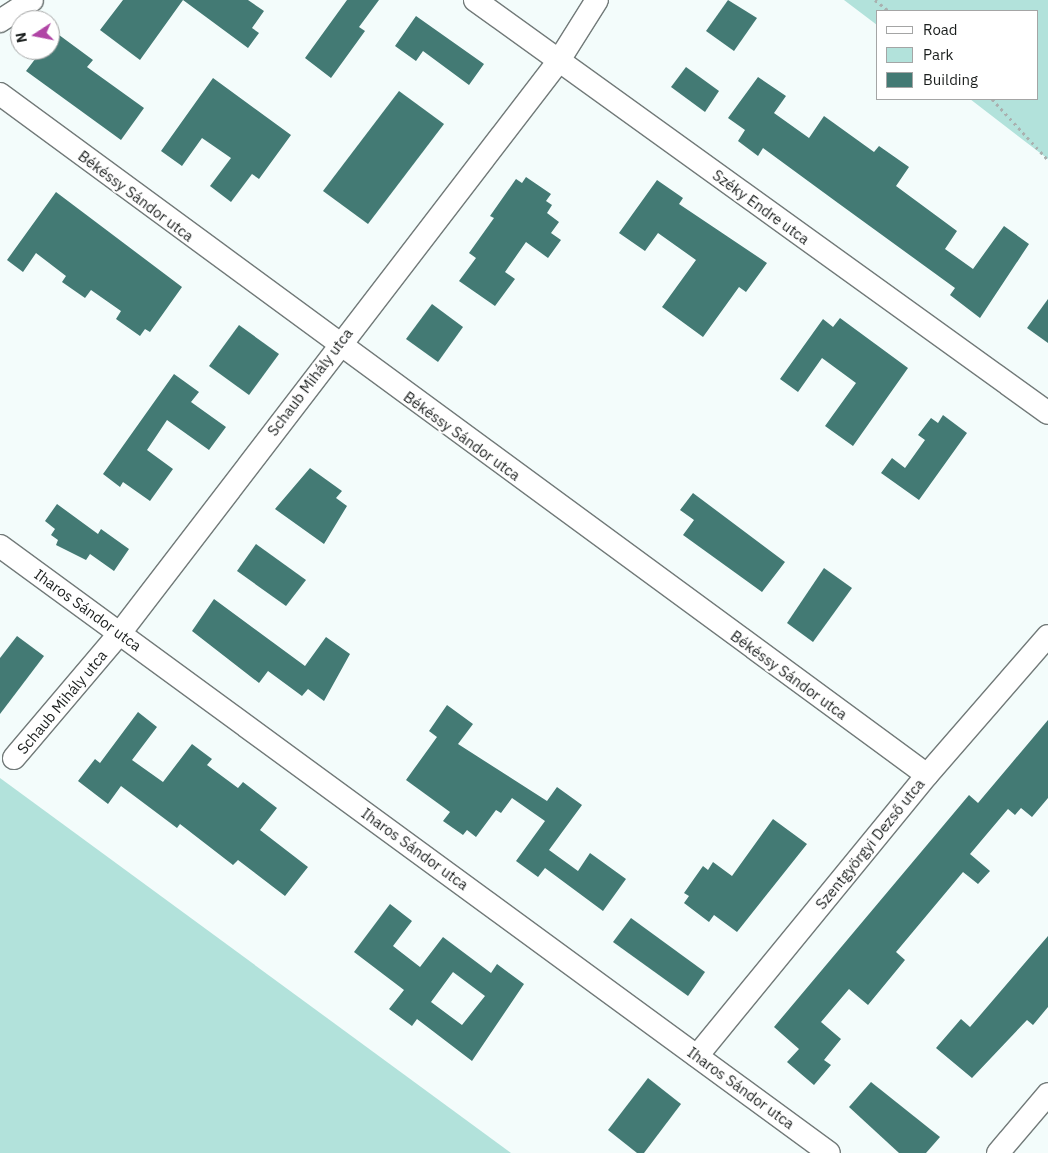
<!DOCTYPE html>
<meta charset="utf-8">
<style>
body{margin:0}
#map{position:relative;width:1048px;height:1153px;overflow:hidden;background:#f3fcfb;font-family:"IBM Plex Sans",sans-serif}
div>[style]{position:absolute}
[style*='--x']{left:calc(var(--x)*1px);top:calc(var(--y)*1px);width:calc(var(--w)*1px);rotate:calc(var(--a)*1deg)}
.green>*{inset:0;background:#b2e2db}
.building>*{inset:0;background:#437a74}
.path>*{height:3px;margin-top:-1.5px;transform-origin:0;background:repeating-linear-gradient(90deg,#a9b0af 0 2.5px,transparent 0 6.5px)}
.roads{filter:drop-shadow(1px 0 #727a79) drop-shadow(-1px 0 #727a79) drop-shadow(0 1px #727a79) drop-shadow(0 -1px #727a79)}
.minor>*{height:22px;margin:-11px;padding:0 11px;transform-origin:11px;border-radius:11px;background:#fff}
span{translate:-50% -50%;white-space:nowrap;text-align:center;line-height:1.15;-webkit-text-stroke:4px #fff;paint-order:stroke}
.street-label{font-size:15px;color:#1b1f1e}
.legend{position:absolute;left:876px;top:10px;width:162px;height:90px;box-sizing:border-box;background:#fff;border:1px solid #a4a5a5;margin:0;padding:6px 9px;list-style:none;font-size:15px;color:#1b1f1e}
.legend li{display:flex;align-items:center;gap:10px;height:25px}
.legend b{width:25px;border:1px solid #a4a5a5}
.north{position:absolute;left:10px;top:10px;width:50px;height:50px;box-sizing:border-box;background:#fff;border:1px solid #a4a5a5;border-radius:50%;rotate:259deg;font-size:14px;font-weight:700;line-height:20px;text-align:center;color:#1b1f1e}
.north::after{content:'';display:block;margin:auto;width:18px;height:22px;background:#b045a5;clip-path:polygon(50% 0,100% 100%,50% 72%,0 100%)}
</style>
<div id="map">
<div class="green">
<i style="clip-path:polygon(844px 0,1048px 0,1048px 159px,970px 99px,1037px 99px,1037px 11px,877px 11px,877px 25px)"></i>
<i style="clip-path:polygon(0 778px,511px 1153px,0 1153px)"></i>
</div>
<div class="building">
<i style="clip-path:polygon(123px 0,248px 0,264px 11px,252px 28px,259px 33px,248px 48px,183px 0,140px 60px,100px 30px)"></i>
<i style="clip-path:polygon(347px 0,379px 0,359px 27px,365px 31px,331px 78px,305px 58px)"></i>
<i style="clip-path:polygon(728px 0,757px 18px,734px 51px,706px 31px)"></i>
<i style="clip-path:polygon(416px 16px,484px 64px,469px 85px,423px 51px,416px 61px,395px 46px)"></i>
<i style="clip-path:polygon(55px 32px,93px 60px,87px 67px,144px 108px,121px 140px,26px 71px,42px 50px,50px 50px)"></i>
<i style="clip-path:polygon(686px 67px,719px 91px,705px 112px,671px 87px)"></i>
<i style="clip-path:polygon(758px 77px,786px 96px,774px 113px,809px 138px,824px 116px,874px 152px,879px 146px,909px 167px,896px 186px,957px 231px,945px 249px,973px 269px,1004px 226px,1029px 244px,980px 318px,950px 295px,955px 288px,838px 203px,763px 148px,758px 156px,738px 141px,745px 130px,728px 118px)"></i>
<i style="clip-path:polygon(213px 78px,291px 135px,259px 179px,252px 174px,231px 202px,210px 186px,231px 158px,202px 138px,182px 166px,161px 151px)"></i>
<i style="clip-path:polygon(399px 91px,444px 124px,368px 224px,323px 191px)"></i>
<i style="clip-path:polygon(526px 177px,551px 194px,546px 201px,552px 205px,547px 213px,559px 222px,551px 233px,561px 240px,548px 258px,526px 242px,505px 272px,515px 279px,495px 306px,459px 281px,476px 258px,469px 253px,494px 218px,490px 216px,516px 179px,522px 183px)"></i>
<i style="clip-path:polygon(657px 180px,683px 198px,679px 204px,767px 263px,746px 292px,739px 287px,703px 337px,662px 307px,696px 260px,658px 233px,645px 251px,619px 233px)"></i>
<i style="clip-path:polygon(56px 192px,182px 287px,150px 332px,145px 329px,140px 336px,116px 319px,121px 311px,91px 290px,85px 298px,62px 282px,66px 276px,36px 253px,23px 272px,7px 260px)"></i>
<i style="clip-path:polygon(1048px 299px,1048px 343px,1027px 328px)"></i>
<i style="clip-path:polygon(432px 304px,463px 327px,438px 362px,406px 339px)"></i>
<i style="clip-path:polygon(840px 318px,908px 368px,853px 446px,825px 426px,856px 383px,822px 358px,798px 392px,780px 379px,823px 319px,833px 327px)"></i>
<i style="clip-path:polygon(239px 325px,279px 354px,249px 395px,209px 366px)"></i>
<i style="clip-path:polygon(174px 374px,199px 392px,191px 402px,226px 427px,209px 450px,167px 420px,147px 450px,173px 469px,150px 501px,123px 482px,120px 487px,103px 474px)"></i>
<i style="clip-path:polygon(943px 415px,967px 433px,919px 500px,881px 473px,892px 458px,905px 468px,925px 440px,918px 435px,931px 418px,938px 423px)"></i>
<i style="clip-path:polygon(310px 468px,342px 491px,336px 498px,347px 506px,324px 544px,275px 509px)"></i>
<i style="clip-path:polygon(693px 493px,785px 562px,762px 592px,683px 535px,694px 520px,680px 510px)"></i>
<i style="clip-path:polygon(57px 504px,98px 534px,101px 529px,129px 549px,114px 571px,90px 554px,86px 560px,56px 545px,58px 540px,51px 535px,55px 529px,45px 521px)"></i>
<i style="clip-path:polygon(256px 544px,306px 580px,286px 606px,237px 571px)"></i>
<i style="clip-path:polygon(824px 568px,852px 588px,813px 642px,787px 623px)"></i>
<i style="clip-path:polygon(214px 599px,305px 666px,326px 637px,350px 654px,324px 701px,308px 689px,302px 696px,268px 671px,259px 683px,192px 631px)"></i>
<i style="clip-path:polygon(17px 636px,44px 656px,0 714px,0 658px)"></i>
<i style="clip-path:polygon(447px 705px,473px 724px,458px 744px,547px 801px,557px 787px,582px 805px,549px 850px,578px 871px,590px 853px,626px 879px,603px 911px,545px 868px,538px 877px,516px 861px,545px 821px,512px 798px,501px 813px,496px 810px,476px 837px,467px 830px,463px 835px,443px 821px,450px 812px,406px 780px,437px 737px,429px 731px)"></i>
<i style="clip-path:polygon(138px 712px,157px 727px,132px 760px,163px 782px,192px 744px,212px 759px,207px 765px,238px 788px,243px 782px,277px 808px,260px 830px,308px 867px,285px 896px,238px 860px,233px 865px,180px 824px,177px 828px,121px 786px,108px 804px,78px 781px,95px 759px,100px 763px)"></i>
<i style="clip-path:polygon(1048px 720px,1048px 798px,1032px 817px,1021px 808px,1015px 815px,1008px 809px,970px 854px,990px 871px,978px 884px,963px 872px,896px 952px,905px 960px,868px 1005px,849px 989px,821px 1022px,841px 1039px,824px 1060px,831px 1065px,814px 1085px,787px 1062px,799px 1049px,774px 1027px,969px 795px,978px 803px)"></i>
<i style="clip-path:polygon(773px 819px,807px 844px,737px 932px,714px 915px,709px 922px,684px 903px,689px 896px,684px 893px,703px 866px,708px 870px,713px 862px,732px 876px)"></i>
<i style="clip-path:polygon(evenodd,390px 904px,412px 921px,393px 946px,420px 967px,443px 937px,491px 973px,497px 964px,524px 984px,472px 1061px,417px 1019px,412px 1026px,389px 1009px,404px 990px,354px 952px,390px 904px,453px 972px,485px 996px,462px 1025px,431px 1002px,453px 972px)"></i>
<i style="clip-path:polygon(631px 918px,705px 972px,688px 996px,613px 942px)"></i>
<i style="clip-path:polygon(1048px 936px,1048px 1007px,1033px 1025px,1027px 1020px,972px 1078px,936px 1048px,961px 1019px,970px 1027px)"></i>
<i style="clip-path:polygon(648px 1078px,681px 1104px,644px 1153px,637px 1153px,608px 1130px)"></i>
<i style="clip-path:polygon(871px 1082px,940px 1137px,926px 1153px,899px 1153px,849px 1107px)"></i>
</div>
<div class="path">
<i style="--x:875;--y:0;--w:18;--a:38"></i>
<i style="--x:992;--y:99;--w:83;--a:47.4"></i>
</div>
<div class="roads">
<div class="minor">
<i style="--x:475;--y:0;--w:706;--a:35.78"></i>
<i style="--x:0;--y:21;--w:38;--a:-33"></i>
<i style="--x:0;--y:94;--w:1150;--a:36.3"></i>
<i style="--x:0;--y:546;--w:1027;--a:36.21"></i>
<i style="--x:14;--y:758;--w:164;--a:-49.7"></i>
<i style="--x:120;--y:633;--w:720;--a:-52.51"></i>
<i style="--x:558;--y:62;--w:73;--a:-57.8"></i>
<i style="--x:697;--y:1056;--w:363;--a:-50.7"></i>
<i style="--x:927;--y:775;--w:184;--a:-49"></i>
<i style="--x:998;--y:1153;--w:77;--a:-49.7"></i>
</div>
</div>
<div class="street-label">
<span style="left:136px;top:196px;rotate:37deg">Békéssy Sándor utca</span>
<span style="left:761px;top:207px;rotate:36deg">Széky Endre utca</span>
<span style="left:310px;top:382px;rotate:-53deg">Schaub Mihály utca</span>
<span style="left:462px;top:436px;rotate:36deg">Békéssy Sándor utca</span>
<span style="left:88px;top:610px;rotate:36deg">Iharos Sándor utca</span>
<span style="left:789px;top:675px;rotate:36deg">Békéssy Sándor utca</span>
<span style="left:62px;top:702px;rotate:-50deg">Schaub Mihály utca</span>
<span style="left:870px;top:844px;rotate:-51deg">Szentgyörgyi Dezső utca</span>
<span style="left:415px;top:849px;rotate:36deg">Iharos Sándor utca</span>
<span style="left:741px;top:1088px;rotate:36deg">Iharos Sándor utca</span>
</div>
<ul class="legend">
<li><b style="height:6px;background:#fff"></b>Road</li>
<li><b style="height:14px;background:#b2e2db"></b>Park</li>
<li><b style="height:14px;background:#437a74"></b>Building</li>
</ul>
<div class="north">N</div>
</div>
